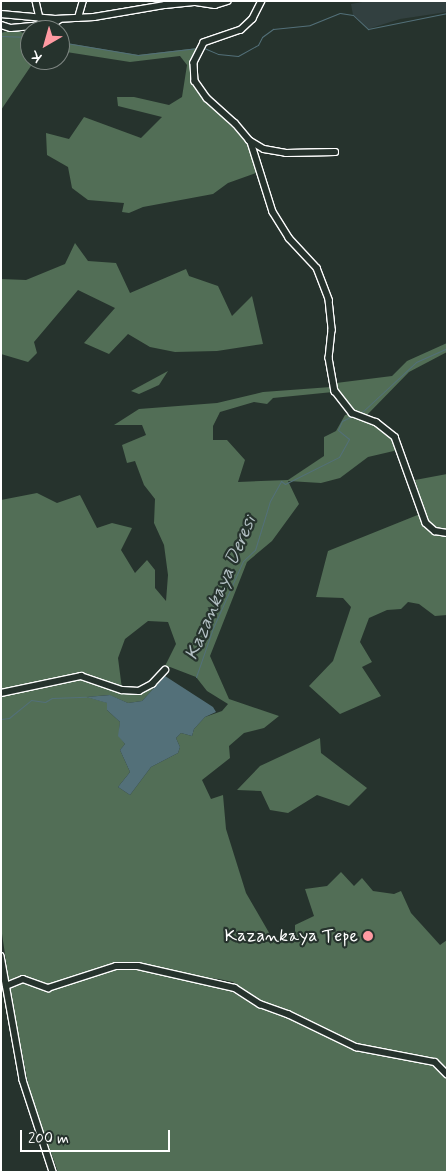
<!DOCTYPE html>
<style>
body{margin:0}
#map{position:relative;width:448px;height:1173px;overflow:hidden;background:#26332d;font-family:Mynerve,sans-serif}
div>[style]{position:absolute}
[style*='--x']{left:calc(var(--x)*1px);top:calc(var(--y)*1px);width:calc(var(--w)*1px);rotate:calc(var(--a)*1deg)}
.built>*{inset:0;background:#324040}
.green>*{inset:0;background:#526e56}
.water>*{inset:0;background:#537079}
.stream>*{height:1px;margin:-0.5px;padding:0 0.5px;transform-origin:0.5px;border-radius:0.5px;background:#537079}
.roads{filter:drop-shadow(1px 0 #fff) drop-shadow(-1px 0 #fff) drop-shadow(0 1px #fff) drop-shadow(0 -1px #fff)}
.minor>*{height:5.5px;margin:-2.75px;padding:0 2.75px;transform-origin:2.75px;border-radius:2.75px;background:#26332d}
.dots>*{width:14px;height:14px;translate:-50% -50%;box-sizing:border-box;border:2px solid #26332d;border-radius:50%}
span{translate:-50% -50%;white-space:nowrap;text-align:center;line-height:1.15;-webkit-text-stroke:4.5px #26332d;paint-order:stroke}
.poi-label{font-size:18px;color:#fff}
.right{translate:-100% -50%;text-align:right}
.water-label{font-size:19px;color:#b2bfc3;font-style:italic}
.frame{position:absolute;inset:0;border:2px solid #fff;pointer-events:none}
.north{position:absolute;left:20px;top:20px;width:50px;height:50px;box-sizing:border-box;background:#26332d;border:1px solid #7d8581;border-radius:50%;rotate:218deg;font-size:14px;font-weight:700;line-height:20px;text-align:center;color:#fff}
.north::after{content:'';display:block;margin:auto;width:18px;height:22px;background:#ff9aa2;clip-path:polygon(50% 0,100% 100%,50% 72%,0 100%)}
.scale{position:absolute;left:20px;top:1130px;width:150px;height:22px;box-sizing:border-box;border:2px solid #fff;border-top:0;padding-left:6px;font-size:15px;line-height:18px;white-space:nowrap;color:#fff;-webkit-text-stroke:4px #26332d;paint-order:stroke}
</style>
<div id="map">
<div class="built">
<i style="clip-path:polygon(368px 1px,447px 1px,447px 12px,400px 19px,368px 29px,353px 15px,351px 4px)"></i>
</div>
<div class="green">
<i style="clip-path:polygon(14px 29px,30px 36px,30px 60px,35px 60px,1px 110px,1px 33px)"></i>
<i style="clip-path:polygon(60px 42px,138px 55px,199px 48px,192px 62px,191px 79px,201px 96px,247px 142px,256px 173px,228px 183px,213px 194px,143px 207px,129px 213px,122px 212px,124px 203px,88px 200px,72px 188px,68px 167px,47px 155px,46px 133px,69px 139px,84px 117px,141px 138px,162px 117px,118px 106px,117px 97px,134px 97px,169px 105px,182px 97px,187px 65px,180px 56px,130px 62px,60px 51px)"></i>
<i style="clip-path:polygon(75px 243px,88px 261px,116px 263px,130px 293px,186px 269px,189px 276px,218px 286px,232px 316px,252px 296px,263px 344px,217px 351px,175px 352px,150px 347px,128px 334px,109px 354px,84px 343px,115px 308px,78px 290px,34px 342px,37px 353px,28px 362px,1px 354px,1px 279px,26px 280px,65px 264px)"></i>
<i style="clip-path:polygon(447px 343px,447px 352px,409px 372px,366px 416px,353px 411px,337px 391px,336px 383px,392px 376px,407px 361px)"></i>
<i style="clip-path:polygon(168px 371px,159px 385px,139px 394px,131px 391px)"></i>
<i style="clip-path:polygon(331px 387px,333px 392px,273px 398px,267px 404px,254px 402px,220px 412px,213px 426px,213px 440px,227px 440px,245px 460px,238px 482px,288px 480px,324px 456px,324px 437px,336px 431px,345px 415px,350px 414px,376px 424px,394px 439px,398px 450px,368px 457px,340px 478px,321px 483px,288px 481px,299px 504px,272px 541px,247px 562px,210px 656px,229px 699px,279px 716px,264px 728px,244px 733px,229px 746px,230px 758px,202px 780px,211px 799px,223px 795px,226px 829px,246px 893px,275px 943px,295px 933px,295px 925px,314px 916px,305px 889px,327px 886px,341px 872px,354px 886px,362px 878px,373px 891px,394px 894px,401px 891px,411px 913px,440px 945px,447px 940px,447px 1070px,435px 1059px,356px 1045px,286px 1010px,259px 1001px,233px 982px,219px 979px,195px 977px,137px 962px,110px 965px,49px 986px,23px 977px,9px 982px,1px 927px,1px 695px,81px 677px,122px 692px,139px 692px,153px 685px,163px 674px,165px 676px,142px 701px,128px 703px,109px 695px,87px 697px,108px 703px,107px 710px,120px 722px,119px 736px,125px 744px,120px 750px,130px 772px,118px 787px,130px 795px,151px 767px,178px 753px,180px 747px,176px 738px,181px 733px,192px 736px,194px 729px,205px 717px,222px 711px,228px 704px,207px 691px,196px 677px,170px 667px,163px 670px,176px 644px,168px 622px,148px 621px,125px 639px,118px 658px,122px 689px,81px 674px,1px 690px,1px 500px,37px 493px,57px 503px,80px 495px,97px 528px,112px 523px,132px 528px,121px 550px,135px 573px,147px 560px,155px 570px,155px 588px,166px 601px,168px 575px,164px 545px,154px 523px,155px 499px,144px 485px,135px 461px,127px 463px,122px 445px,146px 435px,142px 425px,114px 425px,139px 409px,217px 403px,263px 392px)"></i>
<i style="clip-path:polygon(447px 474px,447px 530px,437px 529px,428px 522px,415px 480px)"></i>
<i style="clip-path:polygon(420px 514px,424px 526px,435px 535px,447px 536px,447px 615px,435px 616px,419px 604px,408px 602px,401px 609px,387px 610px,369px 618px,360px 642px,372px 662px,362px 667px,381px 696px,340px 714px,309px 686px,333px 661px,351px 607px,343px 598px,316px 597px,328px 551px)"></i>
<i style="clip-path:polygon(320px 738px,321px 753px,367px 788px,349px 806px,317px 795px,288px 813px,270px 810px,261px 791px,237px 790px,260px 766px)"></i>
<i style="clip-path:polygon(141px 968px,195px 982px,220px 985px,257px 1006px,292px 1018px,356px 1049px,433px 1064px,447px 1078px,447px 1172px,58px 1172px,30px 1093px,9px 987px,23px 981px,50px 991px,116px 969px)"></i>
</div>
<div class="water">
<i style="clip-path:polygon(165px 676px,213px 707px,216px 712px,205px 717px,194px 729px,192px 736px,181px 733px,176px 738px,180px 747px,178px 753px,151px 767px,130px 795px,118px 787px,130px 772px,120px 750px,125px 744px,118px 736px,120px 722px,107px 710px,107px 703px,86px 697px,110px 695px,128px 703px,142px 701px)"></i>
</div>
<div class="stream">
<i style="--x:1;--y:36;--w:29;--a:2"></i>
<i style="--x:60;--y:42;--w:79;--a:9.5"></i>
<i style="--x:138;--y:55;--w:60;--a:-6.7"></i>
<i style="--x:204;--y:48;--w:15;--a:23"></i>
<i style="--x:218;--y:54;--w:20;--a:6"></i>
<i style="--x:238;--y:56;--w:23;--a:-29"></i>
<i style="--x:258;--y:45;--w:9;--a:-63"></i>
<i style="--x:262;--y:37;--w:14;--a:-36"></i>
<i style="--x:273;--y:29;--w:37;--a:-6"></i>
<i style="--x:310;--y:25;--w:32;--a:-22"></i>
<i style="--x:340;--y:13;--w:13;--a:9"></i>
<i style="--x:353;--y:15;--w:21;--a:43"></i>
<i style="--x:368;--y:29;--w:81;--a:-11.4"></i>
<i style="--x:361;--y:413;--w:75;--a:-42.8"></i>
<i style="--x:416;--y:362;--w:34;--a:-24"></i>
<i style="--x:196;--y:677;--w:52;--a:-70.9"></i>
<i style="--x:213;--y:628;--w:73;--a:-65.9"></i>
<i style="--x:243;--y:561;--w:16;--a:-43"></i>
<i style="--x:255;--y:550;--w:51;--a:-73"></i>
<i style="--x:270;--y:501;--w:23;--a:-61"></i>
<i style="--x:281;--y:481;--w:5;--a:37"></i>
<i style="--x:285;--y:484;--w:60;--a:-26.6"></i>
<i style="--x:339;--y:457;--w:21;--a:-61"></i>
<i style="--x:349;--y:439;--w:14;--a:-141"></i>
<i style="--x:338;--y:430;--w:10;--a:-66"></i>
<i style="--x:342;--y:421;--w:11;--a:-27"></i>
<i style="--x:1;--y:719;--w:8;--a:-7"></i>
<i style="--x:9;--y:718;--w:28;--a:-39"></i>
<i style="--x:31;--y:700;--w:14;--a:8"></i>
<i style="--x:45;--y:702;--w:8;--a:-30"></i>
<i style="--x:52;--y:698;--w:34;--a:-2"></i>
</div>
<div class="roads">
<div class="minor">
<i style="--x:36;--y:1;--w:17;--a:77"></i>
<i style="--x:262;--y:1;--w:20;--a:117"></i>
<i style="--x:253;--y:19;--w:16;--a:137"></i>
<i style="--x:241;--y:30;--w:39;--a:161"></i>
<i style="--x:204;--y:43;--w:22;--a:117"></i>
<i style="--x:194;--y:63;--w:18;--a:87"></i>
<i style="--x:195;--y:81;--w:21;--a:55"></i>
<i style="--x:207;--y:98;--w:38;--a:42"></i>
<i style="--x:235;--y:123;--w:25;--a:50"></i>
<i style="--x:251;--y:142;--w:73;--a:72.6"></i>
<i style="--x:273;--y:212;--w:31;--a:58"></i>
<i style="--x:289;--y:238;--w:41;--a:47"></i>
<i style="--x:317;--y:268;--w:34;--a:69"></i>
<i style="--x:329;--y:300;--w:30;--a:84"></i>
<i style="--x:332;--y:330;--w:28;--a:96"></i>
<i style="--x:329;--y:358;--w:34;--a:80"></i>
<i style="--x:335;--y:391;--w:28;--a:52"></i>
<i style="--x:352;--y:413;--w:26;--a:21"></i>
<i style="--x:376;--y:422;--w:24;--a:38"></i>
<i style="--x:395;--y:437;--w:91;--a:70.2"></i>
<i style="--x:426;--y:523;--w:12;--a:42"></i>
<i style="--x:435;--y:531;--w:12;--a:9"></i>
<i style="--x:1;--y:14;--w:54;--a:5.3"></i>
<i style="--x:55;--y:19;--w:39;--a:-3"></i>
<i style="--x:94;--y:17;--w:72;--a:-9.6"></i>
<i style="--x:165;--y:5;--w:31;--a:-6"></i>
<i style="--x:196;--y:2;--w:19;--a:9"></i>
<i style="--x:215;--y:5;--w:13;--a:-18"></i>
<i style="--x:78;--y:18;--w:18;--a:-74"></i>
<i style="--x:1;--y:25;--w:10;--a:17"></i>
<i style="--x:11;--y:28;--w:42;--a:-5.4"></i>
<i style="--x:53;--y:24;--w:7;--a:-34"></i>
<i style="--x:249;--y:140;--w:17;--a:31"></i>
<i style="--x:264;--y:149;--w:22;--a:10"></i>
<i style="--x:286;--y:153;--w:49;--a:-1.2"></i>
<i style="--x:1;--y:693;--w:82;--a:-12"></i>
<i style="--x:81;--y:676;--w:43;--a:18.9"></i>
<i style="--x:122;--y:690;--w:17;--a:3"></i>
<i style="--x:139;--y:691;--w:15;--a:-28"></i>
<i style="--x:152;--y:684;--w:19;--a:-47"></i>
<i style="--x:1;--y:956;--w:126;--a:79.9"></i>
<i style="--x:23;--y:1080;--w:97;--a:71.9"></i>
<i style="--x:6;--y:986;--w:18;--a:-22"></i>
<i style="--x:23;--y:979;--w:27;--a:20"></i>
<i style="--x:48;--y:988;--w:71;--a:-17.9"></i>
<i style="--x:116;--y:966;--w:22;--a:0"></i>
<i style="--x:138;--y:966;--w:99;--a:12.8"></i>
<i style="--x:235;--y:988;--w:30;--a:33"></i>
<i style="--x:260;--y:1004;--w:30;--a:20"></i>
<i style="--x:288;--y:1014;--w:76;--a:25.9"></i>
<i style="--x:356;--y:1047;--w:80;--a:10.8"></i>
<i style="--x:435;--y:1062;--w:17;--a:45"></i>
</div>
</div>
<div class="dots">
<i style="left:368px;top:936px;background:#ff9aa2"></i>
</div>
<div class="poi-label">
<span class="right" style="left:358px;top:936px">Kazankaya Tepe</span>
</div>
<div class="water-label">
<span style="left:221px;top:588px;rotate:-67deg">Kazankaya Deresi</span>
</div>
<div class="frame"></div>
<div class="north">K</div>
<div class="scale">200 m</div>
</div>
